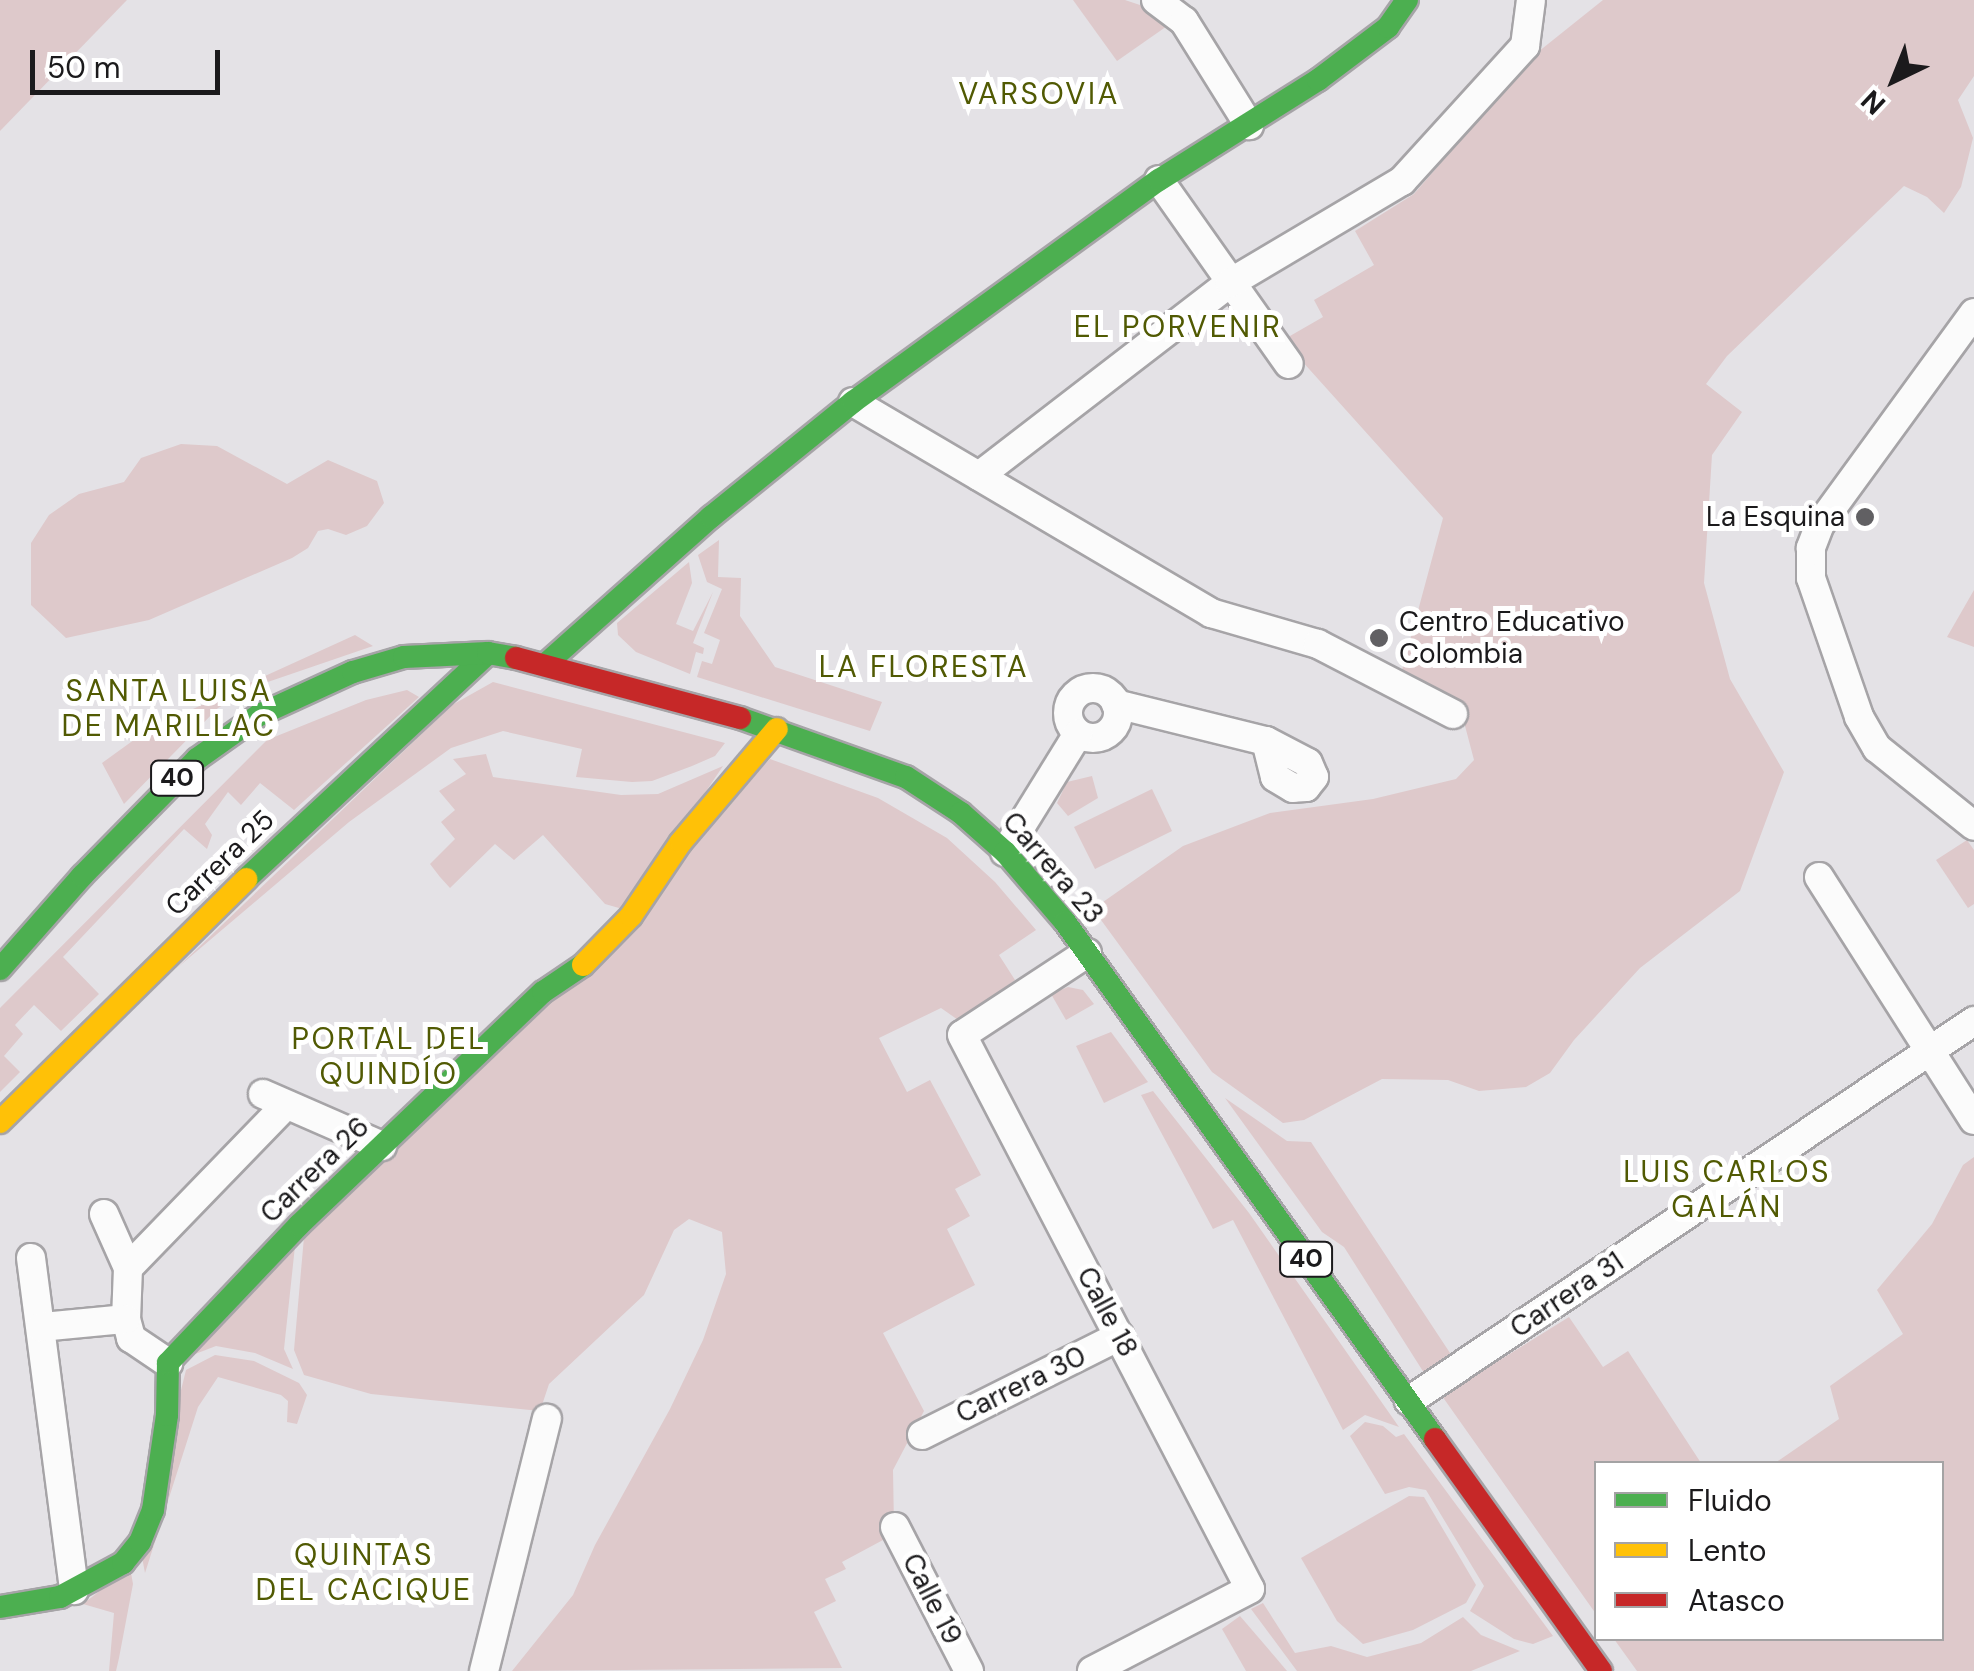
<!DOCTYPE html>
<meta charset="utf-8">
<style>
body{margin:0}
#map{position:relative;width:1974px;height:1671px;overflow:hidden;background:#e4e2e6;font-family:"DM Sans",sans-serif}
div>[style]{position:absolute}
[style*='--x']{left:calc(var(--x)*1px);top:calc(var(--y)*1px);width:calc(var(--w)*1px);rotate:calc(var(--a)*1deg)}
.green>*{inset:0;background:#dec9cb}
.roads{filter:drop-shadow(2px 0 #a6a4a7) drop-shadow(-2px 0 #a6a4a7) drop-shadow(0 2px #a6a4a7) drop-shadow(0 -2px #a6a4a7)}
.street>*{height:28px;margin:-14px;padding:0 14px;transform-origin:14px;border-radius:14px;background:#fbfbfb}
.street>.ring{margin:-14px;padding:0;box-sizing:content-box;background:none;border:28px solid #fbfbfb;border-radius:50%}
.fast>*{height:22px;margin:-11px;padding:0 11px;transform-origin:11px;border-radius:11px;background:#4caf50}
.slow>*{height:22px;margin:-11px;padding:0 11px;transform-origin:11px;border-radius:11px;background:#ffc107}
.jam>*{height:22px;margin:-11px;padding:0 11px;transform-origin:11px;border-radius:11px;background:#c62828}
.dots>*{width:28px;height:28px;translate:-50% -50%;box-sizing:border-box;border:5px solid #fff;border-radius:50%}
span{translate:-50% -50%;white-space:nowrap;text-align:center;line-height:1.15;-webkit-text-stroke:10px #fff;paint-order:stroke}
.shield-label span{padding:2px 8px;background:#fff;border:2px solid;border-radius:8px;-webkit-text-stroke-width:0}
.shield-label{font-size:25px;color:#1b1a1c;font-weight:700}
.poi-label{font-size:28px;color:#1b1a1c}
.right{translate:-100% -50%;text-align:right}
.left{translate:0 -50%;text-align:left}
.street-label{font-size:28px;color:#1b1a1c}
.neighbourhood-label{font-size:30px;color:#515a03;letter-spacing:2.5px}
.legend{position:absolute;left:1594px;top:1461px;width:350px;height:180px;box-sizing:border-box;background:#fff;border:2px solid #a4a3a4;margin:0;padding:12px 18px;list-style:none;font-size:30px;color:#1b1a1c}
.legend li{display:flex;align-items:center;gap:20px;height:50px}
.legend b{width:50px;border:2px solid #a4a3a4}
.north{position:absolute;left:1844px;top:30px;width:100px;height:100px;-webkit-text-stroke:8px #fff;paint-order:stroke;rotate:223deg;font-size:28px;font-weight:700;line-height:40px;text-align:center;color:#1b1a1c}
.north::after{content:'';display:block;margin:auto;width:35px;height:45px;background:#1b1a1c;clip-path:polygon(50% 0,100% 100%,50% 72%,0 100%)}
.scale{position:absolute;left:30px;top:50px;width:190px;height:45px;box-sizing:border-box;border:5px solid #1b1a1c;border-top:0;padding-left:12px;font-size:30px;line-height:35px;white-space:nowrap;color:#1b1a1c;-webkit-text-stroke:8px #fff;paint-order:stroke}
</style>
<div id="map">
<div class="green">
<i style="clip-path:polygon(0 0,127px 0,0 131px)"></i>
<i style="clip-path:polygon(1073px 0,1125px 0,1146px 7px,1170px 24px,1117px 61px)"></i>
<i style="clip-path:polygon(1603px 0,1974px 0,1974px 76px,1958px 100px,1973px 138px,1961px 187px,1944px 213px,1927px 197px,1904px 186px,1727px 356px,1706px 384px,1742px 412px,1712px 455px,1704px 583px,1730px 679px,1784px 772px,1740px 891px,1640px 968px,1574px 1040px,1550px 1073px,1526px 1087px,1479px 1091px,1448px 1080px,1382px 1079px,1304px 1120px,1283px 1123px,1212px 1072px,1093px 909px,1183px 846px,1270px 813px,1373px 799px,1456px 779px,1474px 760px,1460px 707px,1402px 670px,1443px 518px,1283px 340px,1323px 317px,1314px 300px,1374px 265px,1355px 231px,1414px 194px,1533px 56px)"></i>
<i style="clip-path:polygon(181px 444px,217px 446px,287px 484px,328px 460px,377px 481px,384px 503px,367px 526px,346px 535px,328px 529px,318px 531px,308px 548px,292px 558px,149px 620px,66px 638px,31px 605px,31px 543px,49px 515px,79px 494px,124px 482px,141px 458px)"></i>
<i style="clip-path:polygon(719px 540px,718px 577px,741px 578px,740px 616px,775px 667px,882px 702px,870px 731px,697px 677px,702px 661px,712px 664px,720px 640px,704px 633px,722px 589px,707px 582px,698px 555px)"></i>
<i style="clip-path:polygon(689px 562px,692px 583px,676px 624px,693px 631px,713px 592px,693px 643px,704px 648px,703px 654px,696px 652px,690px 674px,636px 652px,618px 635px,617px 623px)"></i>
<i style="clip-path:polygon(1974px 590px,1974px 647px,1947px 637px)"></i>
<i style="clip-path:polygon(355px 635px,373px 646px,259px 685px,218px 708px,124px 804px,102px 763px,149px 729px)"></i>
<i style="clip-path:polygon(493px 682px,725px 743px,715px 756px,692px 766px,652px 781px,632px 782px,576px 777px,582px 749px,503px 731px,451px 748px,349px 822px,177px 968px,452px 705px)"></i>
<i style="clip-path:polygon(407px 690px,419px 697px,294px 810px,260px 783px,241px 805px,228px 792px,205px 824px,212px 835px,207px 849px,184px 829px,63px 957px,99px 994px,61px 1031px,34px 1005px,15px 1025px,23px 1034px,4px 1056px,20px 1072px,0 1092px,0 1008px,267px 740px,366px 700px)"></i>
<i style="clip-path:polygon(486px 754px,493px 777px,621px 795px,658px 794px,723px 766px,626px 910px,605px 904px,543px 835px,514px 860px,495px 844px,450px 888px,440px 877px,430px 864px,455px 839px,441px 822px,455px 810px,439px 791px,466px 774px,453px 759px)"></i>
<i style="clip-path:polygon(770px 759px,878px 798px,947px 838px,995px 882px,1036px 930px,999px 955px,1015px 980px,961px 1022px,941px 1008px,879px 1038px,907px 1092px,930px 1080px,981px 1175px,955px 1189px,970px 1216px,947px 1229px,975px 1285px,883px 1333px,924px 1411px,893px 1470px,894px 1526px,883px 1540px,842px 1562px,846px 1569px,825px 1579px,836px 1601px,814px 1612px,842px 1668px,512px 1671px,573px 1595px,595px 1545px,670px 1409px,703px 1340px,726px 1274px,722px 1232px,689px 1219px,674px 1230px,644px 1295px,549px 1384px,540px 1411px,371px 1394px,304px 1375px,294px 1350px,304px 1237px)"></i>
<i style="clip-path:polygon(1092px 776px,1098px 798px,1068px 816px,1057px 803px,1067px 782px)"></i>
<i style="clip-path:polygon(1152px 789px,1172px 831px,1095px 869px,1074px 827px)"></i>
<i style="clip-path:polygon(1967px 840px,1974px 850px,1974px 904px,1968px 908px,1936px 860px)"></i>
<i style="clip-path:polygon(1068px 987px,1083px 990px,1094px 1004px,1066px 1020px,1051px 994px)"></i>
<i style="clip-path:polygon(1111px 1032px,1148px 1082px,1104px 1103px,1076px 1046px)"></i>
<i style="clip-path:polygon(1153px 1091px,1249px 1213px,1399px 1427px,1365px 1415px,1343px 1430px,1233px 1220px,1213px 1229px,1141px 1095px)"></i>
<i style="clip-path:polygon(1225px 1098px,1287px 1141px,1311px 1142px,1452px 1356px,1426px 1376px,1344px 1247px,1322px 1232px)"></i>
<i style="clip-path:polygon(1974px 1157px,1974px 1671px,1637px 1671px,1614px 1639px,1942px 1638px,1942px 1464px,1775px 1463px,1839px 1419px,1830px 1386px,1903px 1334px,1877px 1290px,1932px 1224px,1963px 1165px)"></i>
<i style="clip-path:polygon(295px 1246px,284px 1349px,293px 1369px,255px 1353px,216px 1346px,190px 1356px)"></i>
<i style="clip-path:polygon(1569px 1317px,1603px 1367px,1628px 1351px,1701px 1463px,1596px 1464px,1596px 1614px,1442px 1396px)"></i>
<i style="clip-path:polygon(215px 1355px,254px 1361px,299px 1383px,307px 1395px,297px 1424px,287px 1422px,288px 1401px,281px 1395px,218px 1377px,198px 1407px,145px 1573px,141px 1552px,186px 1370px)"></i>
<i style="clip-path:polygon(1365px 1422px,1383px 1426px,1396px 1437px,1404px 1434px,1553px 1636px,1533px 1644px,1514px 1639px,1470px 1611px,1484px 1586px,1426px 1490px,1409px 1487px,1385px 1494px,1350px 1436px)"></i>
<i style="clip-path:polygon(1409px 1496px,1424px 1497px,1476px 1585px,1466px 1603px,1413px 1630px,1363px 1644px,1337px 1621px,1301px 1558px)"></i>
<i style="clip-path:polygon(130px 1567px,133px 1584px,119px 1658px,116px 1671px,109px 1671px,114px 1613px,83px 1604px)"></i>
<i style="clip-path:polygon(1263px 1603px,1295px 1653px,1331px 1646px,1367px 1657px,1421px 1643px,1463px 1617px,1481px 1635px,1520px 1651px,1471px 1671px,1297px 1671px,1251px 1609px)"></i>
<i style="clip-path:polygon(1240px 1616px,1276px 1658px,1287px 1671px,1246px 1671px,1222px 1629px)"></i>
</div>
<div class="roads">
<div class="street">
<i style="--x:1156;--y:0;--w:35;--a:37"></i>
<i style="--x:1184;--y:21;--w:123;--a:58"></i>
<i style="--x:1159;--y:180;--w:225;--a:54.8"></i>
<i style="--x:1974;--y:313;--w:261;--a:126.1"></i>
<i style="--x:1820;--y:524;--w:26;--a:111"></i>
<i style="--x:1811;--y:548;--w:30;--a:90"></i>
<i style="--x:1811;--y:578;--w:147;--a:70.9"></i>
<i style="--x:1859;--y:717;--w:36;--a:60"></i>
<i style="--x:1877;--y:748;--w:124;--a:38.8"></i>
<i style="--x:853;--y:402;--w:416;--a:30.5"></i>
<i style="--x:1211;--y:613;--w:111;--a:16.2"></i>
<i style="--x:1318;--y:644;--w:152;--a:27.4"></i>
<i style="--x:979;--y:476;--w:317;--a:-37.6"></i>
<i style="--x:1230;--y:283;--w:200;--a:-30.7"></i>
<i style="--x:1402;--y:181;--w:183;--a:-47.7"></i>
<i style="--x:1525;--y:46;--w:46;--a:-82.6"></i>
<i class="ring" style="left:1068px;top:688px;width:22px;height:22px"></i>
<i style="--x:1116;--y:704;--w:154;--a:13.9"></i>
<i style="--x:1266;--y:741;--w:47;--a:27.6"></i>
<i style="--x:1308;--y:763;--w:15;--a:67"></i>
<i style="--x:1314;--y:777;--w:13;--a:129"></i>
<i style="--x:1306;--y:787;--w:13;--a:176"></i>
<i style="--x:1293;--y:788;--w:21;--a:-149"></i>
<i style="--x:1275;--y:777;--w:37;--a:-104"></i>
<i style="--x:1005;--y:852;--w:139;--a:-58.3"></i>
<i style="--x:1819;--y:877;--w:288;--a:57.5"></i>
<i style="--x:1087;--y:953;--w:149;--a:146.7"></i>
<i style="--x:962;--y:1035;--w:624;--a:62.53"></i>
<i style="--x:1250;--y:1589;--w:178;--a:152.6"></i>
<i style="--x:263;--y:1094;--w:130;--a:23.6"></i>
<i style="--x:104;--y:1214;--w:59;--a:66"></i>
<i style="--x:128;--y:1268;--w:51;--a:92.2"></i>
<i style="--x:126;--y:1319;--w:20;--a:75"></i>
<i style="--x:131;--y:1338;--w:45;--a:34"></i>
<i style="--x:31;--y:1258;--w:335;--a:82.6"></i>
<i style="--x:128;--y:1268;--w:227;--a:-45.9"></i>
<i style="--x:41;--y:1327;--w:85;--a:-5.4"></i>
<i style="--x:1409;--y:1401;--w:681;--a:-33.92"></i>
<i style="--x:922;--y:1435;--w:221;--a:-26.6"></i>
<i style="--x:895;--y:1527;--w:162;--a:62.8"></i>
<i style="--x:484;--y:1671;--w:260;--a:-76"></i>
</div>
<div class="fast">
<i style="--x:547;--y:663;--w:220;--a:-41.7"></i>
<i style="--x:711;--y:517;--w:183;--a:-39"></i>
<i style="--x:853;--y:402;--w:378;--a:-36"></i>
<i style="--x:1159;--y:180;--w:188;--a:-32.2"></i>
<i style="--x:1318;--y:80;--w:88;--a:-37.1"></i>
<i style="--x:1388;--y:27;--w:33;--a:-55"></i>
<i style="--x:740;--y:718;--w:176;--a:19.6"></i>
<i style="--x:906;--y:777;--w:66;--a:33.2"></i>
<i style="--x:961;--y:813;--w:59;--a:41.6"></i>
<i style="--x:1005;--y:852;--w:92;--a:49.4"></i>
<i style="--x:1065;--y:922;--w:636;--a:54.41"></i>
<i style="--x:246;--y:879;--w:331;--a:-43"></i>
<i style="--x:0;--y:969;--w:124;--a:-48.6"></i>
<i style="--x:82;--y:876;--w:164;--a:-45.5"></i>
<i style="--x:197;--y:759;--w:76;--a:-35.4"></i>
<i style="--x:259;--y:715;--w:103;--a:-24.6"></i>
<i style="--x:353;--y:672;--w:53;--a:-16.4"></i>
<i style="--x:404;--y:657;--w:84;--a:-2.7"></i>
<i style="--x:488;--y:653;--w:28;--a:10"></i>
<i style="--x:0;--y:1607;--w:61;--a:-9.5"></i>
<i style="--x:60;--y:1597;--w:72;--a:-28.4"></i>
<i style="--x:123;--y:1563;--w:27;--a:-51"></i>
<i style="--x:140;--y:1542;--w:35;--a:-68"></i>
<i style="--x:153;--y:1510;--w:96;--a:-81.6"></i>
<i style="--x:167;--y:1415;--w:52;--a:-88.9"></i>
<i style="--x:168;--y:1363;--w:190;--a:-46.5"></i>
<i style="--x:299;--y:1225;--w:337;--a:-43.7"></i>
<i style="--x:543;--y:992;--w:48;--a:-34"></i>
</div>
<div class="slow">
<i style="--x:583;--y:965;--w:69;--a:-45.6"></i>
<i style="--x:631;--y:916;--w:89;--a:-56"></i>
<i style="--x:681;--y:842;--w:148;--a:-49.7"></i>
<i style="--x:0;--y:1122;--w:346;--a:-44.6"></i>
</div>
<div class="jam">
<i style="--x:516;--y:658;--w:232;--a:15"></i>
<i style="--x:1435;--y:1439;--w:285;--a:54.4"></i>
</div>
</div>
<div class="dots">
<i style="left:1865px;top:517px;background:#616063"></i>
<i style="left:1379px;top:638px;background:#616063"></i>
</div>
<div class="shield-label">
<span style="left:177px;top:778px">40</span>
<span style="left:1306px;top:1259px">40</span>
</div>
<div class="poi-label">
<span class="right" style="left:1845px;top:517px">La Esquina</span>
<span class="left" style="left:1399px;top:638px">Centro Educativo<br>Colombia</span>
</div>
<div class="street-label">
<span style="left:220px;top:863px;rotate:-44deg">Carrera 25</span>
<span style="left:1053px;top:868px;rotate:49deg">Carrera 23</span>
<span style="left:315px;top:1170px;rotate:-44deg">Carrera 26</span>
<span style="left:1567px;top:1295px;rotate:-34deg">Carrera 31</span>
<span style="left:1107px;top:1312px;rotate:62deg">Calle 18</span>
<span style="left:1021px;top:1385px;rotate:-26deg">Carrera 30</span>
<span style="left:932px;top:1599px;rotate:63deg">Calle 19</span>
</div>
<div class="neighbourhood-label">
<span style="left:1039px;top:94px">VARSOVIA</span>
<span style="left:1178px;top:327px">EL PORVENIR</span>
<span style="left:924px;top:667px">LA FLORESTA</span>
<span style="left:169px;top:708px">SANTA LUISA<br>DE MARILLAC</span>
<span style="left:389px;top:1056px">PORTAL DEL<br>QUINDÍO</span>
<span style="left:1727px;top:1189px">LUIS CARLOS<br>GALÁN</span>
<span style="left:364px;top:1572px">QUINTAS<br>DEL CACIQUE</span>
</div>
<ul class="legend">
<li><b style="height:12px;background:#4caf50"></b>Fluido</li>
<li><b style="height:12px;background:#ffc107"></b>Lento</li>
<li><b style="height:12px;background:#c62828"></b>Atasco</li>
</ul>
<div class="north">N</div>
<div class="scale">50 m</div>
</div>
